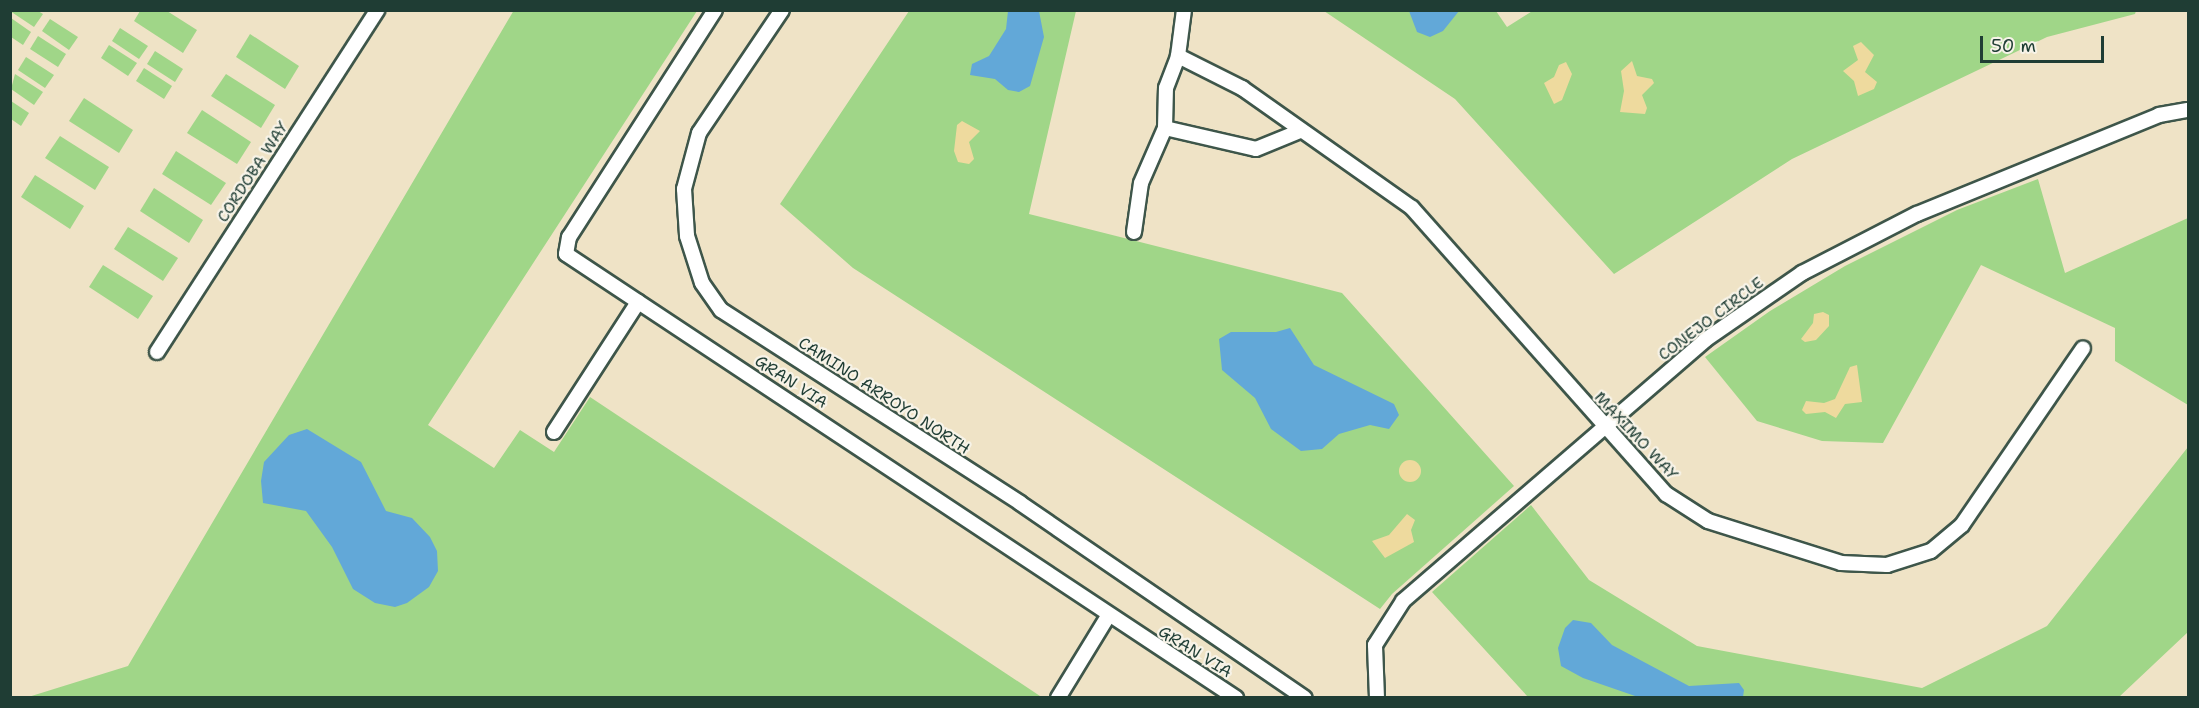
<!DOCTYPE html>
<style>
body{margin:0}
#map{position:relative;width:2199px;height:708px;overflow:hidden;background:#efe3c6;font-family:"Shantell Sans",sans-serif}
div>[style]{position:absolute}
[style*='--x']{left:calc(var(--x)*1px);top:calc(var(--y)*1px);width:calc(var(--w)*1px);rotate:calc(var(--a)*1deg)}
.green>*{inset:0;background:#a0d688}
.sand>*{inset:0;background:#eeda9e}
.round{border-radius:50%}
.water>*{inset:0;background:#62a8d8}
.roads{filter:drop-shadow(2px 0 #3e564a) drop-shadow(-2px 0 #3e564a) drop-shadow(0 2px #3e564a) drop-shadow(0 -2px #3e564a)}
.street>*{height:14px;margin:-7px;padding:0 7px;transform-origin:7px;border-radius:7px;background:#fff}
span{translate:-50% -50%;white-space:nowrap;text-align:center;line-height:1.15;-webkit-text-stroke:4.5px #f7f3e8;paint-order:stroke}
.street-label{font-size:16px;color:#1f3d34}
.frame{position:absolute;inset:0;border:12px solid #1f3d34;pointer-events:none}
.scale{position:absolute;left:1980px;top:36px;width:124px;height:27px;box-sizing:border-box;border:3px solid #1f3d34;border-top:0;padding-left:8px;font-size:18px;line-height:21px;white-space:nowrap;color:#1f3d34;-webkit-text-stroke:4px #f7f3e8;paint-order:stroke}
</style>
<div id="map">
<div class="green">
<i style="clip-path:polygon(514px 10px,697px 11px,428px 425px,494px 468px,520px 430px,554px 452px,590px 397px,1043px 698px,25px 698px,128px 666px)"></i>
<i style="clip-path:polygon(1534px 10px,2136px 11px,2135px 14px,2047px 37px,1792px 159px,1614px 274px,1455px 99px,1324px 11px,1496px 11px,1507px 27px)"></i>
<i style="clip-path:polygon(10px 11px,38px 11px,43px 14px,34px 27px)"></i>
<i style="clip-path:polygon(140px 11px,167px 11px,197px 30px,183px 53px,134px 21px)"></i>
<i style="clip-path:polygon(909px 11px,1076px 11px,1029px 214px,1342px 293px,1514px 486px,1392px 594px,1380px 609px,853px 268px,780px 204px)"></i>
<i style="clip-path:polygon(11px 18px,31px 32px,23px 45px,11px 37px)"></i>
<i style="clip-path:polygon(50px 19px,78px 37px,69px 50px,42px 31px)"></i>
<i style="clip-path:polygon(120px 28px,148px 46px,139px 59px,112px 41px)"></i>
<i style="clip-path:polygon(250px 34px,299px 66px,285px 89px,236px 57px)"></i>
<i style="clip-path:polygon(38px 36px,66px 54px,58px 67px,30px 49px)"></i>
<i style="clip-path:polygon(109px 45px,137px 63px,128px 76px,101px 58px)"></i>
<i style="clip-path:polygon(155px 51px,183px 69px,175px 82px,147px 64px)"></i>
<i style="clip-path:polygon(26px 57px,54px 75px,45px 88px,18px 70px)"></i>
<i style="clip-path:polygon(144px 68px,172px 86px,164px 99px,136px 81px)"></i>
<i style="clip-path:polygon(15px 74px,43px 92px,34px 105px,11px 89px)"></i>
<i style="clip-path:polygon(226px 74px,275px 105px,261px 128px,211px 96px)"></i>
<i style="clip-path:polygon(84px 98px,133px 130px,119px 153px,69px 121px)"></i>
<i style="clip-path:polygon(11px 101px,29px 113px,21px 126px,11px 119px)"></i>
<i style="clip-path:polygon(202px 110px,251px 142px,237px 164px,187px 133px)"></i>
<i style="clip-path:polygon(60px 136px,109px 167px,95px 190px,45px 158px)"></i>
<i style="clip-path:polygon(176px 151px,226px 183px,211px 205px,162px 174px)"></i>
<i style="clip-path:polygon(35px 175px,84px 206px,70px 229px,21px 197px)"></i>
<i style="clip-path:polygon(2038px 179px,2065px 273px,2188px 218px,2188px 405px,2115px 361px,2115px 328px,1981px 265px,1883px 443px,1822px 441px,1757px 421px,1705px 357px,1770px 311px,1845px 266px,1957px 210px)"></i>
<i style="clip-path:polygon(154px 188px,203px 220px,189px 243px,140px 211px)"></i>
<i style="clip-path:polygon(128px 227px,178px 258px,163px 281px,114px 249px)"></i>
<i style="clip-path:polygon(103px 265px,153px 296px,138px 319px,89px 287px)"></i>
<i style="clip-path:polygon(2188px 447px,2188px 632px,2119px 697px,1528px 697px,1432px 592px,1531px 505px,1589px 580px,1697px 646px,1922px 688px,2047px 626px)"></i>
</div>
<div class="sand">
<i style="clip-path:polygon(1861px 42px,1874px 55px,1865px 72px,1877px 82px,1874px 89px,1858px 96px,1854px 81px,1843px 71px,1858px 60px,1853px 46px)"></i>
<i style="clip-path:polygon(1632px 61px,1637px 76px,1652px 79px,1654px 83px,1642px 95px,1647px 108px,1645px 114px,1620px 112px,1624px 91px,1621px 71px)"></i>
<i style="clip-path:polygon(1566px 62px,1572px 74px,1562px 100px,1554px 104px,1544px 83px,1554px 77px,1559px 65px)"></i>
<i style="clip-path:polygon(962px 121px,980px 131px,969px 142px,974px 159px,969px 164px,958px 162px,954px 151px,957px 125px)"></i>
<i style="clip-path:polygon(1823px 312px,1829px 315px,1829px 326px,1816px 340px,1805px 342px,1801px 339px,1813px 323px,1814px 314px)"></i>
<i style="clip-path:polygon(1857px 365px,1862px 402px,1845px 404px,1836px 418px,1825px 412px,1806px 414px,1802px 410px,1806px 401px,1824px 403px,1835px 399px,1850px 367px)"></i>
<i class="round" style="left:1399px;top:460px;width:22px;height:22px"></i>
<i style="clip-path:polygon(1407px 514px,1415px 520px,1411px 530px,1414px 542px,1385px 558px,1372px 541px,1389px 535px)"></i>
</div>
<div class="water">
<i style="clip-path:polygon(1008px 11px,1039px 11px,1044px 37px,1030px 86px,1019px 92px,1008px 90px,995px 79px,970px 75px,972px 64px,989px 56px,1006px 29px)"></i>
<i style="clip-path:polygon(1409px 11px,1459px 10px,1459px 11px,1443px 31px,1430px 37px,1417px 32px)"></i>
<i style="clip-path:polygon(1290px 328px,1314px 365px,1394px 404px,1399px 415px,1389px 429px,1370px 425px,1339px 434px,1322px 449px,1301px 451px,1271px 429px,1255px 398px,1222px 370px,1219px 339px,1231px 332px,1276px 332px)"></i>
<i style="clip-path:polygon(307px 429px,361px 462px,386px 511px,412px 518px,430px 537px,437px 551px,438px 571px,429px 587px,407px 603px,395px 607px,375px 603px,353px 589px,332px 547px,306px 511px,263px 503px,261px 481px,264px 462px,289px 435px)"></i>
<i style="clip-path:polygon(1573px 620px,1591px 623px,1612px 645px,1689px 686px,1739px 683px,1744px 690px,1743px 697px,1638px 697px,1583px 678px,1561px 666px,1558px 648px,1565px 628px)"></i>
</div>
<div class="roads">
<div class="street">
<i style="--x:715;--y:10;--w:270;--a:122.7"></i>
<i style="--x:569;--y:237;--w:17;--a:100"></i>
<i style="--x:566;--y:254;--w:804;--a:33.53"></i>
<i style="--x:782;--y:10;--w:148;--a:124"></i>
<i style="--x:699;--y:133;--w:58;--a:105"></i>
<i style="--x:684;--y:189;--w:47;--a:86.3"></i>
<i style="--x:687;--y:236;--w:49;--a:72.3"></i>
<i style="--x:702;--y:283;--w:33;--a:55"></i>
<i style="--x:721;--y:310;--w:356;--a:32.8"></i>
<i style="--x:1020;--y:503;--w:345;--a:34.4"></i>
<i style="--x:1178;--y:56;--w:72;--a:26.6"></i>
<i style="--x:1242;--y:88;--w:208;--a:35.2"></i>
<i style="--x:1412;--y:208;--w:383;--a:48.4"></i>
<i style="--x:1666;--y:494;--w:50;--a:32.7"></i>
<i style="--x:1708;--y:521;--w:139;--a:17.5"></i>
<i style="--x:1841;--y:563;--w:46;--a:2.5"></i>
<i style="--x:1887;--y:565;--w:46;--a:-17.7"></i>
<i style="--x:1931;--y:551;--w:40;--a:-40"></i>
<i style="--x:1962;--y:525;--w:214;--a:-55.6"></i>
<i style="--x:1165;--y:128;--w:93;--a:13"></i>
<i style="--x:1256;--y:149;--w:48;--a:-22.2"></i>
<i style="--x:1134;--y:232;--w:49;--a:-81.9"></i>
<i style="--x:1141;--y:183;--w:60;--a:-66.4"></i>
<i style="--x:1165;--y:128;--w:40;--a:-88.6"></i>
<i style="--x:1166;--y:88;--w:34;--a:-69"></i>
<i style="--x:1178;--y:56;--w:46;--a:-82.6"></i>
<i style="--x:157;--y:352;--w:407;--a:-57.2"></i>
<i style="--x:554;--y:432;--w:155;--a:-57.1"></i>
<i style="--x:1058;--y:698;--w:96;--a:-58.6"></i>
<i style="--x:1377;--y:698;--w:53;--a:-92.2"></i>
<i style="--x:1375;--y:645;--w:52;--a:-57.5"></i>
<i style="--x:1403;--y:601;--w:399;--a:-40.8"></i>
<i style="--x:1705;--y:340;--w:118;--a:-34.6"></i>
<i style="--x:1802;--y:273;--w:129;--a:-27.2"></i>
<i style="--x:1917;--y:214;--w:261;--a:-22.2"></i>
<i style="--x:2159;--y:115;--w:29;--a:-10"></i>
</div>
</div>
<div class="street-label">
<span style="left:253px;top:172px;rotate:-57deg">CORDOBA WAY</span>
<span style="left:1711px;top:319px;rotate:-37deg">CONEJO CIRCLE</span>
<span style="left:791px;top:382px;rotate:33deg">GRAN VIA</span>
<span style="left:884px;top:396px;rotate:33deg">CAMINO ARROYO NORTH</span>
<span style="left:1636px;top:436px;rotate:47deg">MAXIMO WAY</span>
<span style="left:1195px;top:652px;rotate:32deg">GRAN VIA</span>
</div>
<div class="frame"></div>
<div class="scale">50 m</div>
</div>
